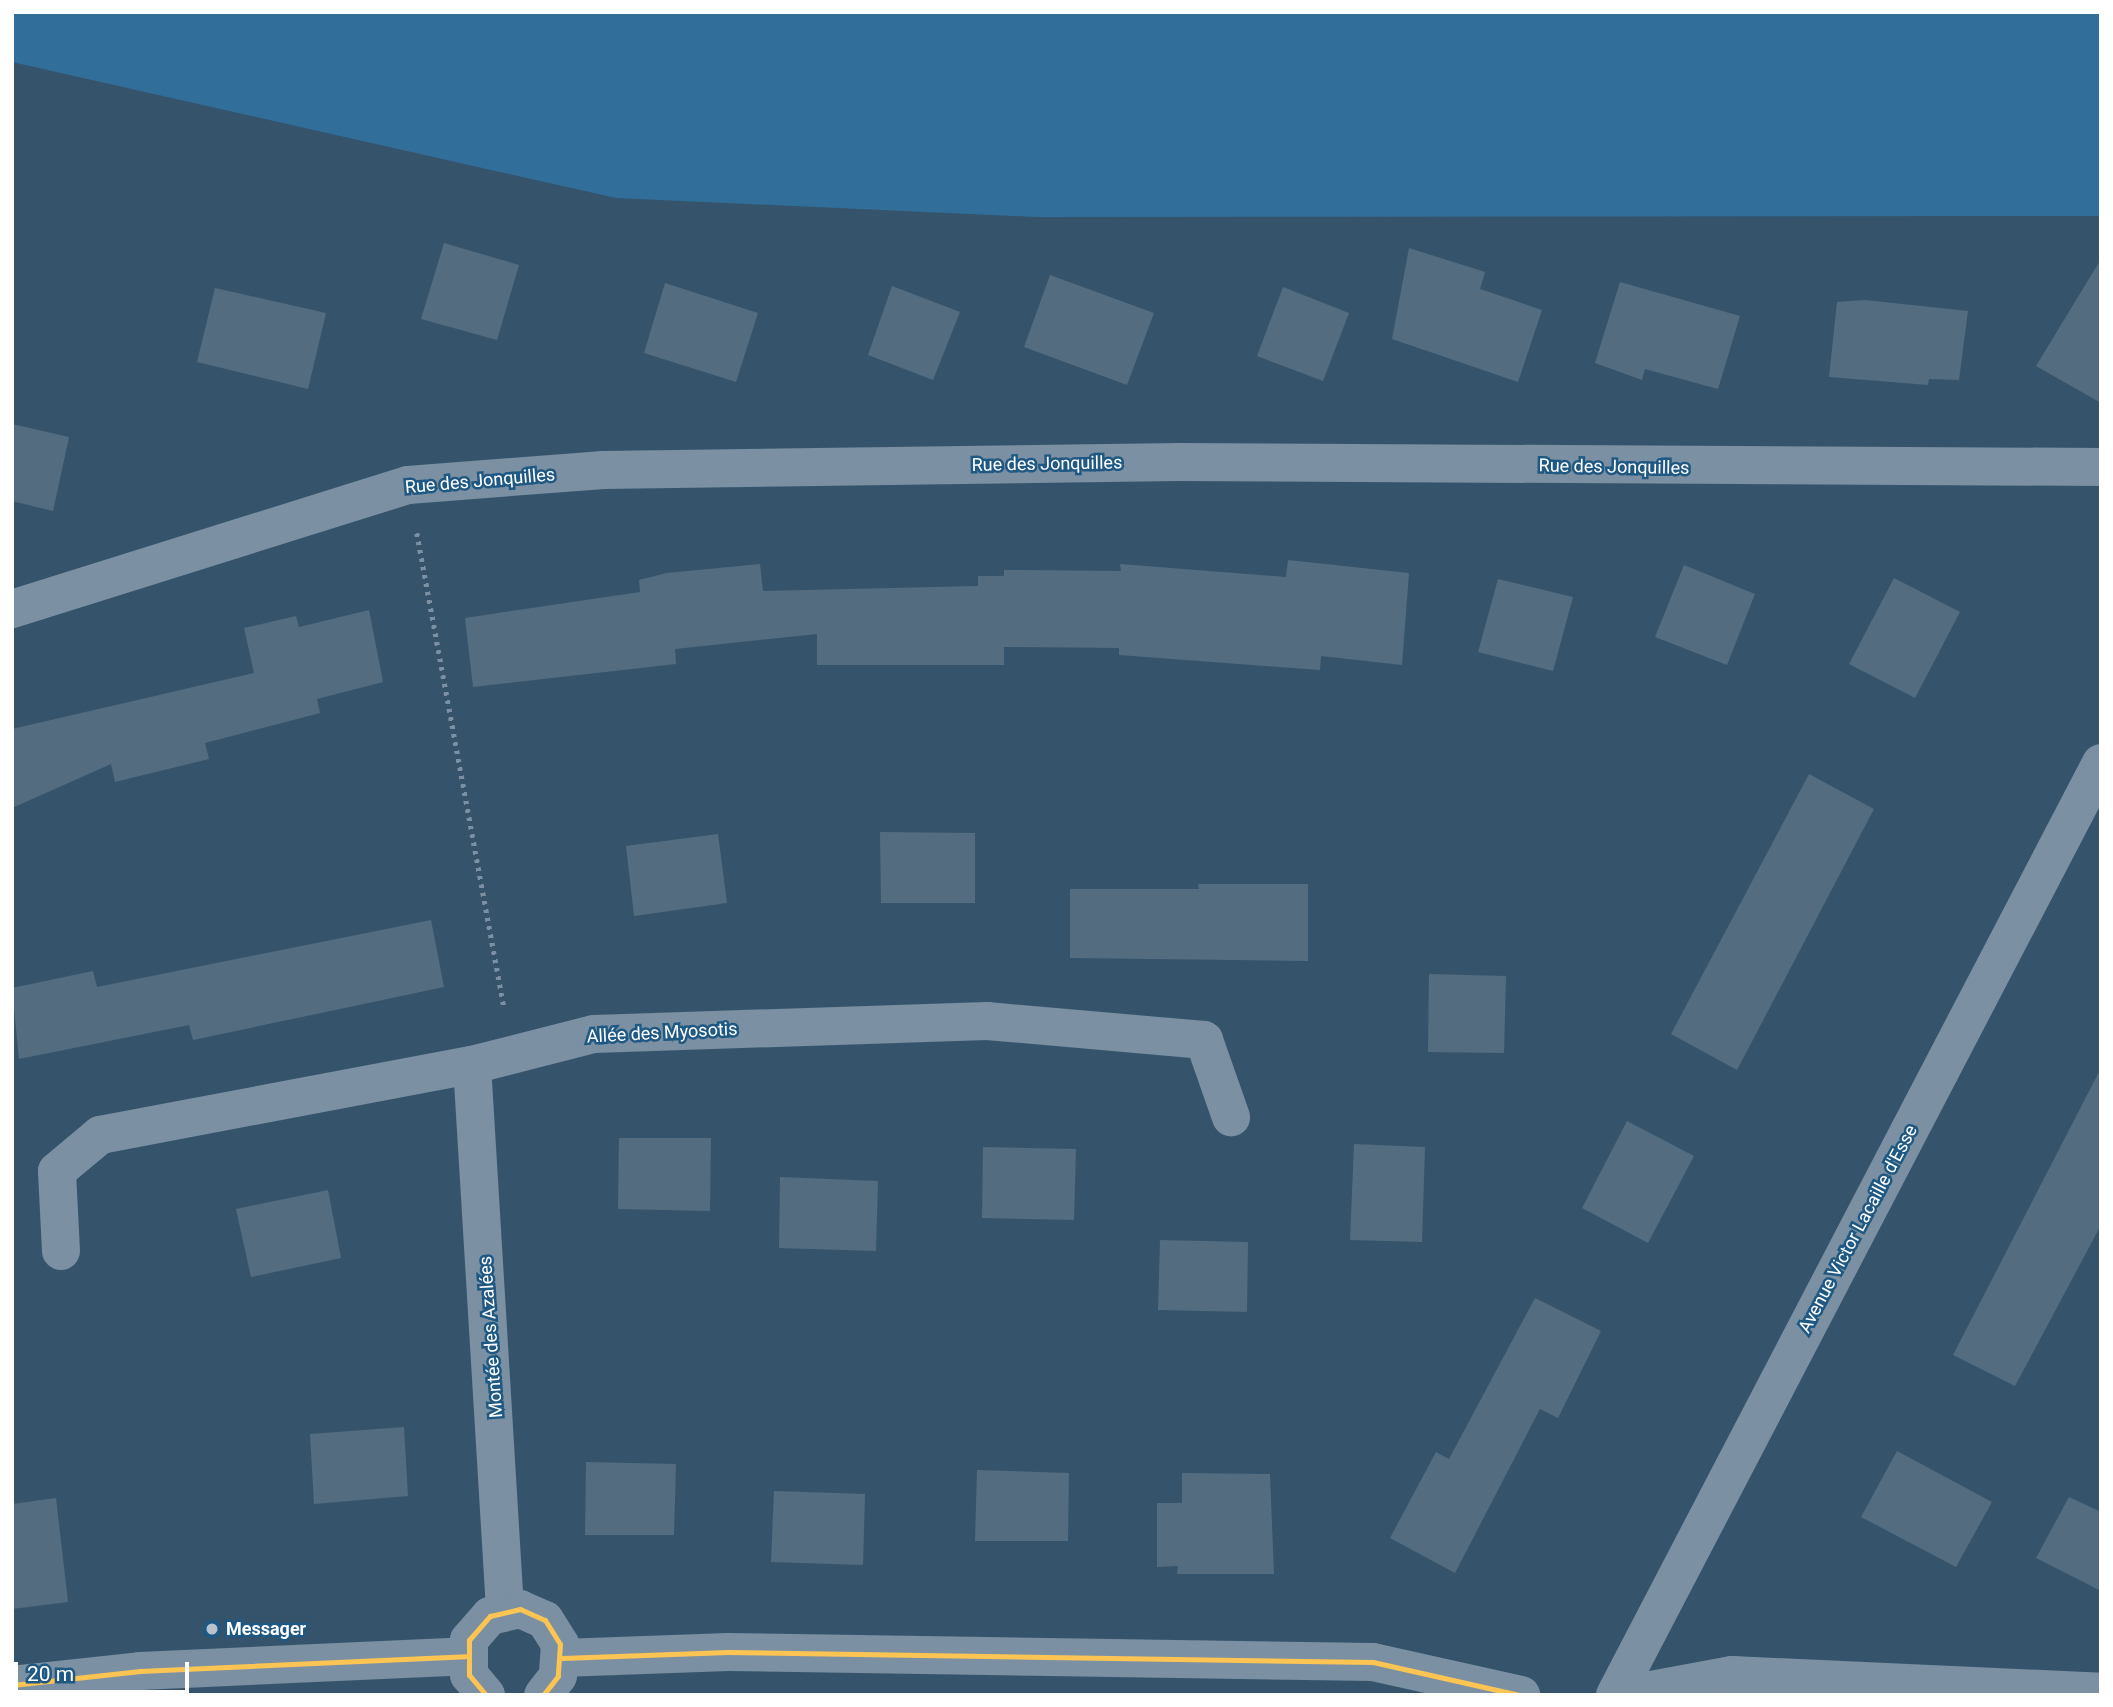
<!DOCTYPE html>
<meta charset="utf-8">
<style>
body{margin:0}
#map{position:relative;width:2113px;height:1707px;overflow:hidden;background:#35546c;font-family:Roboto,sans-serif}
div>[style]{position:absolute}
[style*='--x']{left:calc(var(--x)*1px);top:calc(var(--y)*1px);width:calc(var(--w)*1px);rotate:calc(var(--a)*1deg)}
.green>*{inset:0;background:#326e9a}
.building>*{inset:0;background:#536c7f}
.path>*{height:4.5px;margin-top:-2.25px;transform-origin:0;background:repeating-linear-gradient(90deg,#7b90a2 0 3.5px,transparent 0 8.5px)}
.minor>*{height:38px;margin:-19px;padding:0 19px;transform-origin:19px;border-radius:19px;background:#7b90a2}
.bus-1>*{height:5px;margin:-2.5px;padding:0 2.5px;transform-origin:2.5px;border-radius:2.5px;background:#fcc553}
.dots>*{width:19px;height:19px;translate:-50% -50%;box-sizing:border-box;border:4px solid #1e5883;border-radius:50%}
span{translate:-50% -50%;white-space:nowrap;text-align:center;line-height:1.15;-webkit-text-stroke:5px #1e5883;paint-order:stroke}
.street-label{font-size:18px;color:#fff}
.poi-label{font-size:18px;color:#fff;font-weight:700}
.left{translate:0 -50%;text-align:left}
.frame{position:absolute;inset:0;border:14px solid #fff;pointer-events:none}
.scale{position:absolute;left:14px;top:1662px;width:175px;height:32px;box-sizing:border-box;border:4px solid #fff;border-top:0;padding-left:9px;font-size:21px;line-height:24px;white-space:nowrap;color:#fff;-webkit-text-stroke:5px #1e5883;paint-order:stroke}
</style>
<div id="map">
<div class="green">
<i style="clip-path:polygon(12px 12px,2101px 12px,2101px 216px,1036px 217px,616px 198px,12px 62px)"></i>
</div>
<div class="building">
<i style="clip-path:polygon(444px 243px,519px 265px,497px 340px,421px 319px)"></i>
<i style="clip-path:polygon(1409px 248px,1485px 272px,1480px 289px,1542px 310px,1518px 382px,1392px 339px)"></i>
<i style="clip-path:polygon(2101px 259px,2101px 403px,2036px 366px)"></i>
<i style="clip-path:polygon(1050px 275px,1154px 313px,1127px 385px,1024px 347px)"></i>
<i style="clip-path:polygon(1620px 282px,1740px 316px,1718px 389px,1645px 369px,1642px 380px,1595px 363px)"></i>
<i style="clip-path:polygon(665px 283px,758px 313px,736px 382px,644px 353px)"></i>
<i style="clip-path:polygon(892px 286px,960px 312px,933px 380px,868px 355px)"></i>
<i style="clip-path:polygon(1283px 287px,1349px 313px,1323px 381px,1257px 356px)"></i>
<i style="clip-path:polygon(215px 288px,326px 313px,308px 389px,197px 362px)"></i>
<i style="clip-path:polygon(1865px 300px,1968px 311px,1959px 380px,1929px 379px,1928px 385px,1829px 377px,1837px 302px)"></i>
<i style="clip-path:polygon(12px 424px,69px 437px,53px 511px,12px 501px)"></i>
<i style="clip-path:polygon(1288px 560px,1409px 573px,1402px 665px,1321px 656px,1320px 670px,1119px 655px,1119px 648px,1004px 647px,1004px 665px,817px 665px,817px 634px,675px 649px,676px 664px,473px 687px,465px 618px,640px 592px,639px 580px,667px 573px,760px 564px,763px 591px,978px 586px,978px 576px,1004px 576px,1004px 570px,1121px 571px,1120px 564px,1286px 577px)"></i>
<i style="clip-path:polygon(1684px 565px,1755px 594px,1727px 665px,1655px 637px)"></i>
<i style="clip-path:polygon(1894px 578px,1960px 612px,1915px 698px,1849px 664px)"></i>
<i style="clip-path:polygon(1498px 579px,1573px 597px,1553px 671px,1478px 652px)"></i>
<i style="clip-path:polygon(369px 610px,383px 682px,317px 699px,320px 713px,205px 743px,209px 759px,115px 782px,111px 764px,12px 808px,12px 729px,254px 673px,244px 628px,296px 616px,299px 627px)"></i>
<i style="clip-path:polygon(1809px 774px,1874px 809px,1737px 1070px,1671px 1034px)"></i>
<i style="clip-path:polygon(880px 832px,975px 833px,975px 903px,881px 903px)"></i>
<i style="clip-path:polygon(718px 834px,727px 903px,634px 916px,626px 846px)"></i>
<i style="clip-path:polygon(1198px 884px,1308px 884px,1308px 961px,1070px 958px,1070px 889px,1199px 889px)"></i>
<i style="clip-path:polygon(431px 920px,444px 987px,193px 1040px,189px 1025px,19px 1059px,12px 988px,93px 971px,97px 987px)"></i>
<i style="clip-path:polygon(1429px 974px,1506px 976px,1504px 1053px,1428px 1052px)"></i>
<i style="clip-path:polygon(2101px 1068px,2101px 1225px,2015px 1386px,1953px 1355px)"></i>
<i style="clip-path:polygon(1627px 1121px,1694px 1156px,1648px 1243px,1582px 1208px)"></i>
<i style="clip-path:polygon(619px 1138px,711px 1138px,710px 1211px,618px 1209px)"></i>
<i style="clip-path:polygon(1354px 1144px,1425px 1147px,1422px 1242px,1350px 1240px)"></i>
<i style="clip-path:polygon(983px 1147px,1076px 1149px,1074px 1220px,982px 1218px)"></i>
<i style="clip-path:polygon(780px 1177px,878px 1181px,876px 1251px,779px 1248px)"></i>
<i style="clip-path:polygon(328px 1190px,341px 1258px,251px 1277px,236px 1209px)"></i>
<i style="clip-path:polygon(1160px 1240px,1248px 1242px,1247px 1312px,1158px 1310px)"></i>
<i style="clip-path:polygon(1535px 1298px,1601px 1331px,1558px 1418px,1540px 1409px,1455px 1573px,1390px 1538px,1436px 1452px,1449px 1459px)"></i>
<i style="clip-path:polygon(404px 1427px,408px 1496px,314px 1504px,310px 1434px)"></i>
<i style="clip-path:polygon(1897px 1451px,1992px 1502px,1956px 1567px,1861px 1517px)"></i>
<i style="clip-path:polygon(586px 1462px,676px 1464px,674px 1535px,585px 1535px)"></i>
<i style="clip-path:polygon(977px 1470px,1069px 1473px,1068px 1541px,975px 1541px)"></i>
<i style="clip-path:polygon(1182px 1473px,1270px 1474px,1274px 1574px,1177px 1574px,1178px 1566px,1157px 1567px,1157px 1503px,1182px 1503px)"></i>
<i style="clip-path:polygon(774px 1491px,865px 1494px,863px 1565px,771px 1562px)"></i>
<i style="clip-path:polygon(2069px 1497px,2101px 1512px,2101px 1591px,2036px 1558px)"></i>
<i style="clip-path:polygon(56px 1498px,68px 1602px,12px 1609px,12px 1504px)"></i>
</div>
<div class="path">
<i style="--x:417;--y:533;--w:481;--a:79.6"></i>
</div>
<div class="minor">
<i style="--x:12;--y:609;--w:415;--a:-17.4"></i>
<i style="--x:408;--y:485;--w:196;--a:-4.4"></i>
<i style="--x:603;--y:470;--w:576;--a:-0.8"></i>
<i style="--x:1179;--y:462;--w:922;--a:0.31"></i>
<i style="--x:472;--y:1065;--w:545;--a:86.53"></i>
<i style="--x:61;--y:1251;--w:80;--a:-92.9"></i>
<i style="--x:57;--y:1171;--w:56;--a:-39.9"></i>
<i style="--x:100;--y:1135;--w:379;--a:-10.7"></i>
<i style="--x:472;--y:1065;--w:126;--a:-14.3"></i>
<i style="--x:594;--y:1034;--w:393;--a:-1.9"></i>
<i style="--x:987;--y:1021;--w:218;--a:5"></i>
<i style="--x:1204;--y:1040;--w:82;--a:70.7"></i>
<i style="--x:562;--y:1658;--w:166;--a:-2.1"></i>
<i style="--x:728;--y:1652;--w:645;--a:0.89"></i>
<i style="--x:1373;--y:1662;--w:152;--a:12.6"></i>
<i style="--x:12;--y:1685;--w:129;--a:-6.2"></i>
<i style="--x:140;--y:1671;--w:326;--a:-2.6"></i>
<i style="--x:486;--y:1695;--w:26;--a:-130"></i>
<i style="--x:469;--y:1675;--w:35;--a:-90"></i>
<i style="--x:469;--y:1640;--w:32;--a:-49"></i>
<i style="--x:490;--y:1616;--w:31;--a:-13"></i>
<i style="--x:520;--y:1609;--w:27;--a:24"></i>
<i style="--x:545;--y:1620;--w:28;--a:58"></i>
<i style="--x:560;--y:1644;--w:32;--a:94"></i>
<i style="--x:558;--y:1676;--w:24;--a:128"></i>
<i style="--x:1615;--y:1695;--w:1051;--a:-62.46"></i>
<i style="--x:1624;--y:1695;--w:110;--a:-10.5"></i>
<i style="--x:1732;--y:1675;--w:369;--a:2.6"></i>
</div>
<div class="bus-1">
<i style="--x:562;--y:1658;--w:166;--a:-2.1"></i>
<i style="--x:728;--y:1652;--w:645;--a:0.89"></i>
<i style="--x:1373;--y:1662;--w:151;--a:12.7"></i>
<i style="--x:12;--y:1685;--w:129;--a:-6.2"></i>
<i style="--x:140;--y:1671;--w:326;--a:-2.6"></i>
<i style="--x:486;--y:1695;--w:26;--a:-130"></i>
<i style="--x:469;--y:1675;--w:35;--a:-90"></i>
<i style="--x:469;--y:1640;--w:32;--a:-49"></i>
<i style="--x:490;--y:1616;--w:31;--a:-13"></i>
<i style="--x:520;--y:1609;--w:27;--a:24"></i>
<i style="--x:545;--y:1620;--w:28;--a:58"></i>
<i style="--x:560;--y:1644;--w:32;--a:94"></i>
<i style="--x:558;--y:1676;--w:24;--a:128"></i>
</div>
<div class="dots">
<i style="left:212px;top:1629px;background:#b8c3cc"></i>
</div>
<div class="street-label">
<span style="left:1047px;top:464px;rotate:-1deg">Rue des Jonquilles</span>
<span style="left:1614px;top:467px;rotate:1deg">Rue des Jonquilles</span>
<span style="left:480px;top:481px;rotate:-5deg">Rue des Jonquilles</span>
<span style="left:662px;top:1033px;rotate:-3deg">Allée des Myosotis</span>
<span style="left:1858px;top:1229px;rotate:-62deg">Avenue Victor Lacaille d'Esse</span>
<span style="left:491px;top:1337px;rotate:-94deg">Montée des Azalées</span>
</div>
<div class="poi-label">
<span class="left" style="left:226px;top:1629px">Messager</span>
</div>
<div class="frame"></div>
<div class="scale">20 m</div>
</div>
